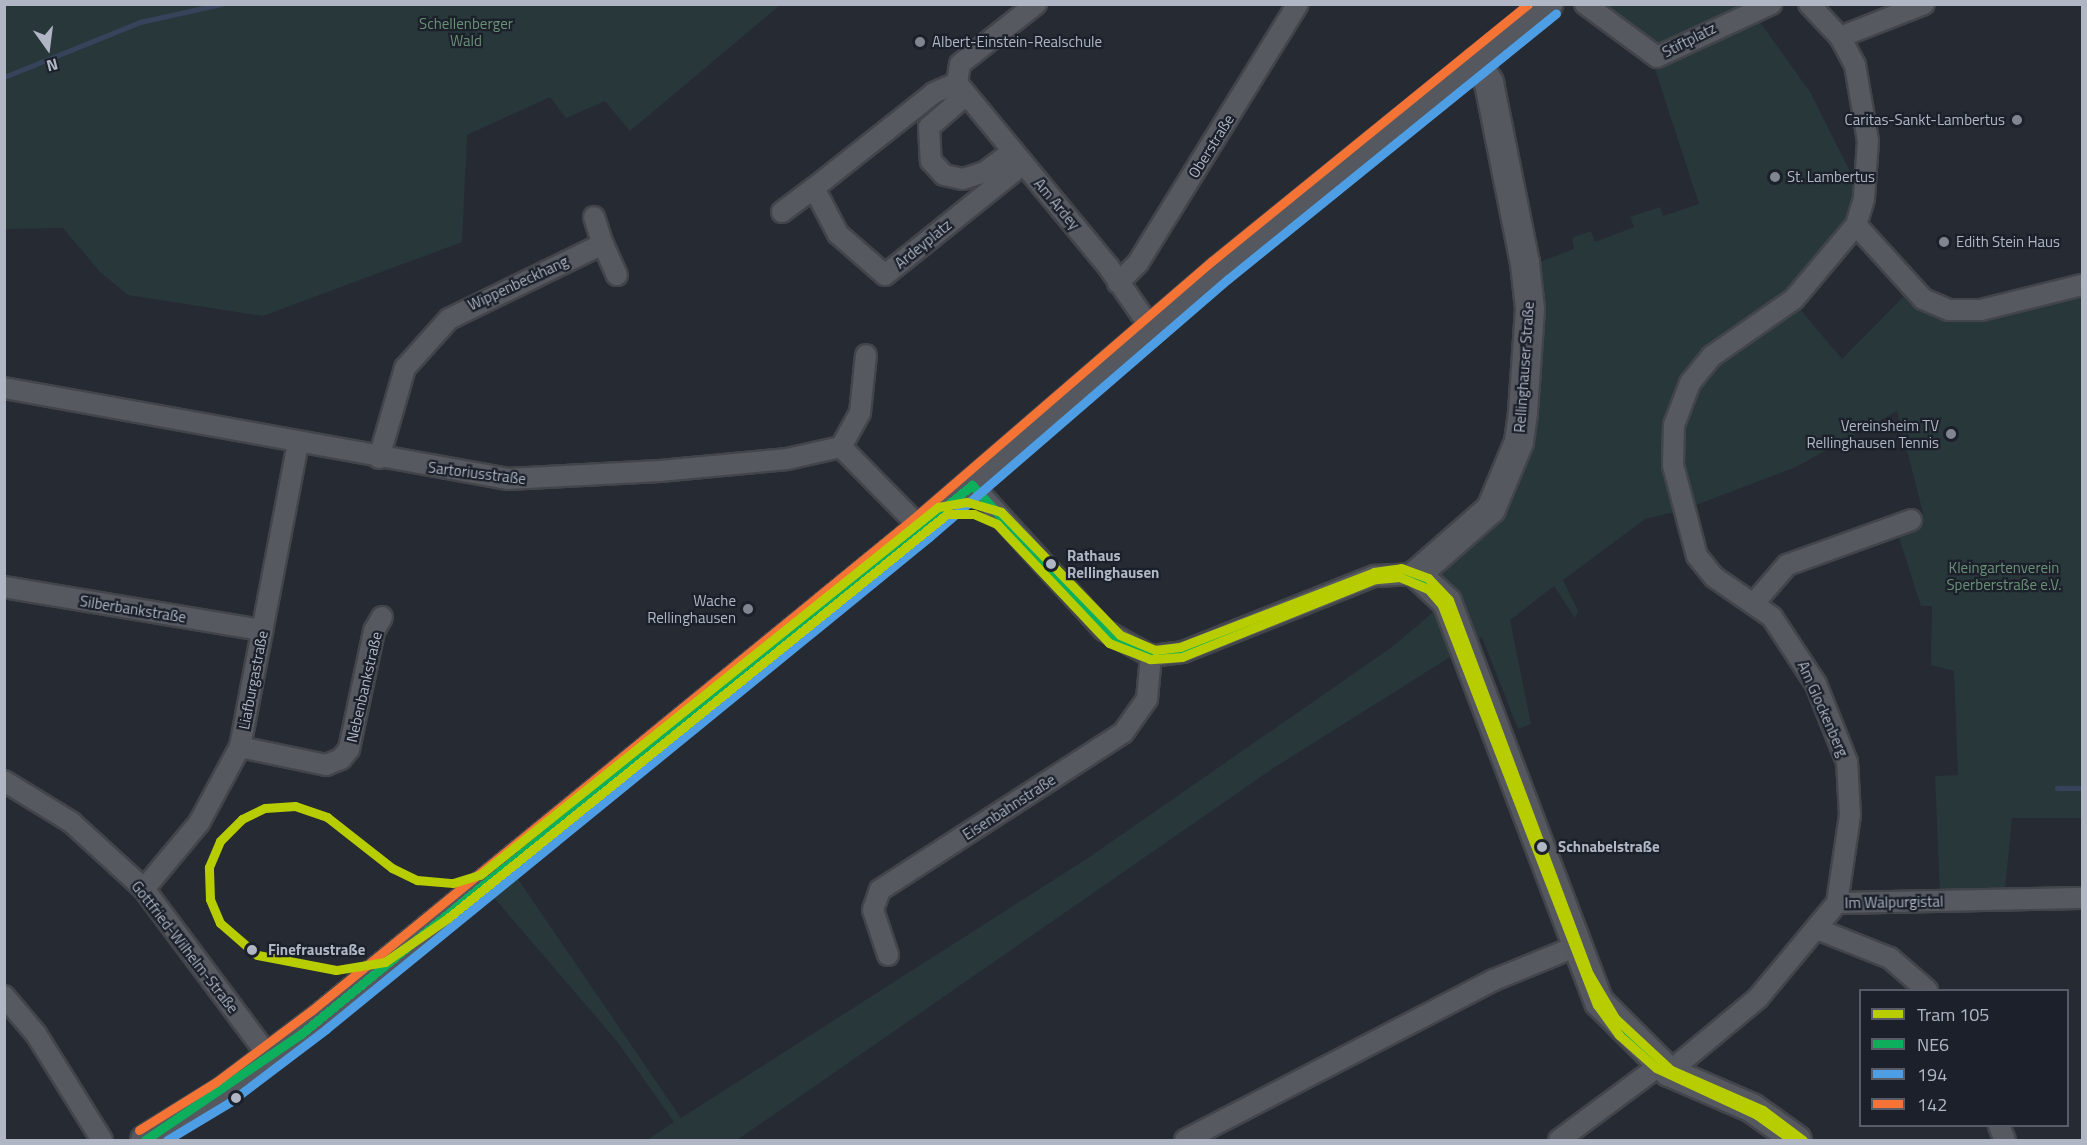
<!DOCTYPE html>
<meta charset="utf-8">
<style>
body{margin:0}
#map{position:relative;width:2087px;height:1145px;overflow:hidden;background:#262a32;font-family:"Titillium Web",sans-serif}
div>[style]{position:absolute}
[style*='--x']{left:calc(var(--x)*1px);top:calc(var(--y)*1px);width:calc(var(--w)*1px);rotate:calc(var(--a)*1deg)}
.green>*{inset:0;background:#28373a}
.stream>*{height:5px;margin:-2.5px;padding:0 2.5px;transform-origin:2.5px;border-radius:2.5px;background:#37435a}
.roads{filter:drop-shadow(2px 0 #42454a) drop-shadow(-2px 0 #42454a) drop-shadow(0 2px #42454a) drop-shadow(0 -2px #42454a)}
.minor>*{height:20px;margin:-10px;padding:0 10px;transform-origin:10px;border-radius:10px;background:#565960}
.secondary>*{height:28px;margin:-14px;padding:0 14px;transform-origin:14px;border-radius:14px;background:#55585e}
.bus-1>*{height:9px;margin:-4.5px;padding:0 4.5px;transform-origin:4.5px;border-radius:4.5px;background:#0daf5c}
.bus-2>*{height:9px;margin:-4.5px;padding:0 4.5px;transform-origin:4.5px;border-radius:4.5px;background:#4d9ee5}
.bus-3>*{height:9px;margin:-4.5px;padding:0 4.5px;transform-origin:4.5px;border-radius:4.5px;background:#f57335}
.tram-1>*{height:9px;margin:-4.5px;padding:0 4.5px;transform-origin:4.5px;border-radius:4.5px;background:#b7cd00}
.dots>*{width:16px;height:16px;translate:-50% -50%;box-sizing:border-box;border:3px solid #1b202b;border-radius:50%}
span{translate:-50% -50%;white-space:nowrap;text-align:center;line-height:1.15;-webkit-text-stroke:4.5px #1b202b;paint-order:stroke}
.park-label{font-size:15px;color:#6a9176}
.street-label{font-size:15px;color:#b0b6c3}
.poi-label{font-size:15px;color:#b0b6c3}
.left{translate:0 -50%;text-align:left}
.right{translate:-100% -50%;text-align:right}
.stop-label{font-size:15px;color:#b0b6c3;font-weight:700}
.frame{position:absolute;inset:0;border:6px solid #b0b6c3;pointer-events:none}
.legend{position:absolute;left:1859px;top:989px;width:210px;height:138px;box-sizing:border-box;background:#1b202b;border:2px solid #575c68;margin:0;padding:8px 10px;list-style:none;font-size:18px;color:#b0b6c3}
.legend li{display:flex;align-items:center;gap:12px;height:30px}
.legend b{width:30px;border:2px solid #575c68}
.north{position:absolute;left:18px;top:18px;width:60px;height:60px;-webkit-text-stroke:4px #1b202b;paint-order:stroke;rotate:166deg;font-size:16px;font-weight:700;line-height:24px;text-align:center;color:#b0b6c3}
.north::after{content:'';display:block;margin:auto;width:21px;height:27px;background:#b0b6c3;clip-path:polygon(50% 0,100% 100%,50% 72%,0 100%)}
</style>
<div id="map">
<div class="green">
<i style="clip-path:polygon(4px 5px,5px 4px,780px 5px,630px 131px,605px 101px,566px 118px,550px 97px,467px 135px,462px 242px,263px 316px,128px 295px,100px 272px,63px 228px,5px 229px)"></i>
<i style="clip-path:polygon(1586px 5px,1768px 5px,1752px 11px,1810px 92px,1864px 199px,1794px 298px,1712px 355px,1679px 400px,1679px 511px,1645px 519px,1563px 580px,1578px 611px,1575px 618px,1554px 586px,1510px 620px,1531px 724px,1518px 729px,1482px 637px,1275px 767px,737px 1140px,647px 1140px,674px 1122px,616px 1040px,484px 886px,509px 866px,681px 1118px,1088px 858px,1392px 647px,1444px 603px,1425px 582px,1510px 480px,1532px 265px,1574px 249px,1572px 238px,1591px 231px,1595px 242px,1634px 227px,1630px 217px,1660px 207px,1663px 216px,1699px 204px,1649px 51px)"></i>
<i style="clip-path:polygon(2082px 285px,2082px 818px,2012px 818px,2005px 890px,1940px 893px,1935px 776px,1958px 775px,1954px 671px,1931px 665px,1932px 606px,1921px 606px,1896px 528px,1919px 521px,1923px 513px,1897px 411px,1796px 467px,1683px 510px,1675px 465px,1691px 384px,1793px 301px,1842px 359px,1911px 289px,1946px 311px)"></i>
</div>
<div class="stream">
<i style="--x:4;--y:77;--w:147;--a:-22"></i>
<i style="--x:140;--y:22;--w:83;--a:-12.5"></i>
<i style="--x:2057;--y:788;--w:25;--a:0"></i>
</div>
<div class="roads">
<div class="minor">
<i style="--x:1585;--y:4;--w:89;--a:36.4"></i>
<i style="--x:1657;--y:57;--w:126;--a:-24.9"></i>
<i style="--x:1840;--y:37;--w:90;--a:-21.4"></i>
<i style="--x:957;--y:83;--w:25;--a:157"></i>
<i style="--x:934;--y:93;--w:153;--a:141.6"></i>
<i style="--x:814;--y:188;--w:52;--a:62.4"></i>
<i style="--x:838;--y:234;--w:62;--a:41.1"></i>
<i style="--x:885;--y:275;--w:177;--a:-38.8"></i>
<i style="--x:957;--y:83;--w:237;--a:50.5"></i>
<i style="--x:1108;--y:266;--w:78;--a:55.5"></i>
<i style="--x:957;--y:83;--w:19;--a:-81"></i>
<i style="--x:960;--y:64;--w:97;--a:-38.3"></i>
<i style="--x:966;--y:95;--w:49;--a:139.1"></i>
<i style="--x:929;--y:127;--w:34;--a:87"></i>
<i style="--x:931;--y:161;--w:19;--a:47"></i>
<i style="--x:944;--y:175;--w:19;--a:12"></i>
<i style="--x:963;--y:179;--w:23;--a:-18"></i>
<i style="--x:985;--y:172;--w:35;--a:-37"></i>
<i style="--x:782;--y:212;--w:40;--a:-37"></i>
<i style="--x:594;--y:217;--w:28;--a:72"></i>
<i style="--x:1856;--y:225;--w:100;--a:47.8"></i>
<i style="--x:1923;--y:299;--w:28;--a:23"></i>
<i style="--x:1949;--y:310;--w:32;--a:0"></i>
<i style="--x:1981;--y:310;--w:104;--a:-13.9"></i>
<i style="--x:1118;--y:283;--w:28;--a:-45"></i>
<i style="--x:1138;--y:263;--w:304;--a:-58.3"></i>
<i style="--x:4;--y:388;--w:512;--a:10.23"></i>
<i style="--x:508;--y:479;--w:152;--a:-3"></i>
<i style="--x:660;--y:471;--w:128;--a:-5.4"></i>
<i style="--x:787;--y:459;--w:55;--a:-12.5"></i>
<i style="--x:841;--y:447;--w:114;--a:45.4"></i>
<i style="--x:841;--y:447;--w:39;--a:-61"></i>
<i style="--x:860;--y:413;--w:58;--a:-84.1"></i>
<i style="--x:379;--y:458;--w:94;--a:-73.9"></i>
<i style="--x:405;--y:368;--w:66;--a:-48.1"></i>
<i style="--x:449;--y:319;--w:171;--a:-26"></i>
<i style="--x:603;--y:244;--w:34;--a:66"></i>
<i style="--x:972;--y:485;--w:196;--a:47.7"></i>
<i style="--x:1104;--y:630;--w:54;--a:29"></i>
<i style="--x:1151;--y:656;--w:32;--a:-7"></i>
<i style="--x:1183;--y:652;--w:206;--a:-21.7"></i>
<i style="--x:1374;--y:576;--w:43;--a:-2.7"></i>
<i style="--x:4;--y:587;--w:262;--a:9.5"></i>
<i style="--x:1756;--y:601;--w:48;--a:-49.3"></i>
<i style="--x:1787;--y:565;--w:132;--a:-19.9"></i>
<i style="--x:240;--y:747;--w:88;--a:11.8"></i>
<i style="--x:326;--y:765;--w:16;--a:-22"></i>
<i style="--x:341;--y:759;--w:13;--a:-51"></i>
<i style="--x:349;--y:749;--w:121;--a:-78"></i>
<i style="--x:374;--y:631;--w:16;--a:-60"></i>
<i style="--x:4;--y:781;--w:79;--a:31.5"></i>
<i style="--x:71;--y:822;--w:99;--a:42.5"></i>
<i style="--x:144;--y:889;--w:211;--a:53.3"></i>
<i style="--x:144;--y:889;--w:86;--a:-50.2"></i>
<i style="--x:199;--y:823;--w:86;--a:-61.7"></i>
<i style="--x:240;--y:747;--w:309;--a:-79.2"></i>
<i style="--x:1837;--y:903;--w:245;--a:-1.2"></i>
<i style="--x:1817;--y:929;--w:79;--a:21.7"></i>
<i style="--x:1890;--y:958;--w:49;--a:40.9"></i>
<i style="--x:888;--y:955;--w:47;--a:-108.4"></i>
<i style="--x:873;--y:910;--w:21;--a:-71"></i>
<i style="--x:880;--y:890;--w:289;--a:-32.9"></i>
<i style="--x:1123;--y:733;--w:42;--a:-54.8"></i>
<i style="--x:1147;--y:699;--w:43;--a:-84.7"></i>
<i style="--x:4;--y:996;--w:50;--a:49.9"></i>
<i style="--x:36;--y:1034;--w:125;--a:58.1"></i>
<i style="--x:1669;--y:1072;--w:116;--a:-39.7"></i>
<i style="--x:1758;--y:998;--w:124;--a:-50.3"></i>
<i style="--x:1837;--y:903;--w:89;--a:-81.6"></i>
<i style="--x:1850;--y:815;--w:53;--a:-93.2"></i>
<i style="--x:1847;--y:762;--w:84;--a:-111.7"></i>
<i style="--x:1816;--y:684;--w:80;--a:-123.3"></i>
<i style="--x:1772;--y:617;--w:70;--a:-145.4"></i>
<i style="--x:1714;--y:577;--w:27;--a:-129"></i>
<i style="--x:1697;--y:556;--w:94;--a:-104.8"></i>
<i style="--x:1673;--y:465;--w:40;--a:-88.6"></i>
<i style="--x:1674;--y:425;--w:45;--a:-69.1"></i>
<i style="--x:1690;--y:383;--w:35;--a:-51"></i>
<i style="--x:1712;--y:356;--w:100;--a:-34.8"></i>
<i style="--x:1794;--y:299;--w:97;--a:-50"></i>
<i style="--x:1856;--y:225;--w:28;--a:-73"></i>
<i style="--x:1864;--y:198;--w:57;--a:-86"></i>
<i style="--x:1868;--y:141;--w:77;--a:-99.7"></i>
<i style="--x:1855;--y:65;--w:32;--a:-118"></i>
<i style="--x:1840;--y:37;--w:45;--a:-133.2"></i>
<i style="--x:1999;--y:1126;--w:15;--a:67"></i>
<i style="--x:1185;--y:1140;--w:348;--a:-27.4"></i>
<i style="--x:1494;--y:980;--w:87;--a:-22.2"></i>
<i style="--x:1559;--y:1140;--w:126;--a:-36.6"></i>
</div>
<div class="secondary">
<i style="--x:1476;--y:62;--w:25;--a:58"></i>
<i style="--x:1489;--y:83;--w:184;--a:78.7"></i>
<i style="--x:1525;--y:263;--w:46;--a:83.8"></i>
<i style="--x:1530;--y:309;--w:104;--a:93.9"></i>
<i style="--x:1523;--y:413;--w:29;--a:98"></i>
<i style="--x:1519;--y:442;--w:73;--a:112.7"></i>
<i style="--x:1491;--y:509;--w:98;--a:138.7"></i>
<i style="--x:1417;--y:574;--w:41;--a:43"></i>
<i style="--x:1447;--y:602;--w:428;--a:69.2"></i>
<i style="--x:1599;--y:1002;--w:99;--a:45"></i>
<i style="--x:1669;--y:1072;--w:90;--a:23.4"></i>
<i style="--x:1752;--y:1108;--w:55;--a:35.4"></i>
<i style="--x:145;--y:1140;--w:92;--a:-31.6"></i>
<i style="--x:223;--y:1092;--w:119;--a:-37.2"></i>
<i style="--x:318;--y:1020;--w:778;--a:-39.21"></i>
<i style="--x:921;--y:528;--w:395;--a:-40.8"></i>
<i style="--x:1220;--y:270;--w:422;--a:-39"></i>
</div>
</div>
<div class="bus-1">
<i style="--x:972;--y:485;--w:196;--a:47.7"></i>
<i style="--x:1104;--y:630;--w:54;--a:29"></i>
<i style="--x:1151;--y:656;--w:32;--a:-7"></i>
<i style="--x:1183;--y:652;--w:220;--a:-21.3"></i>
<i style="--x:1388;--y:572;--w:29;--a:4"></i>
<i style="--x:1417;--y:574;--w:21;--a:35"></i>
<i style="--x:1434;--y:586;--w:21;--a:51"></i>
<i style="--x:1447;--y:602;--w:428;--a:69.2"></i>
<i style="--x:1599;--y:1002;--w:99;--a:45"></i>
<i style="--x:1669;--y:1072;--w:90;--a:23.4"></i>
<i style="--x:1752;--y:1108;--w:55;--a:35.4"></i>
<i style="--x:145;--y:1140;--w:189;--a:-34.2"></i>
<i style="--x:301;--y:1034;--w:867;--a:-39.29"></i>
</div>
<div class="bus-2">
<i style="--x:167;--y:1140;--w:74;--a:-31.1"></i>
<i style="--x:230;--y:1102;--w:121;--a:-37.2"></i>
<i style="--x:326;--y:1029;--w:778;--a:-39.21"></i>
<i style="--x:929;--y:537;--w:395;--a:-40.8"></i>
<i style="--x:1228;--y:279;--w:422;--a:-39"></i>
</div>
<div class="bus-3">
<i style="--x:139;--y:1130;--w:91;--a:-31.9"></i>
<i style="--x:216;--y:1082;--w:119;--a:-36.8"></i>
<i style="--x:311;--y:1011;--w:777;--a:-39.26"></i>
<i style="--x:913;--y:519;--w:395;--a:-40.8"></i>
<i style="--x:1212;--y:261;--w:407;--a:-39.1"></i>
</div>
<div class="tram-1">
<i style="--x:1792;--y:1140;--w:43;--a:-144.5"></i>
<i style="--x:1757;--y:1115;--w:111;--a:-155"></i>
<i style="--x:1656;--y:1068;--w:50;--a:-138.3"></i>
<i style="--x:1619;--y:1035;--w:37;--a:-126"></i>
<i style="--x:1597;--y:1005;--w:429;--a:-111.2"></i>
<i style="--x:1442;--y:605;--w:21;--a:-131"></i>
<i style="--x:1428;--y:589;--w:30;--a:-157"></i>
<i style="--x:1400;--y:577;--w:25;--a:175"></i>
<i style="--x:1375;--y:579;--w:208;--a:158"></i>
<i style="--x:1182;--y:657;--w:32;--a:176"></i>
<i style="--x:1150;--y:659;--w:44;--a:-158.7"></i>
<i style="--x:1109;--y:643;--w:163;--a:-133.3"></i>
<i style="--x:997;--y:524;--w:25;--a:-157"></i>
<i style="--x:974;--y:514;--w:27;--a:180"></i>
<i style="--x:947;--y:514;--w:642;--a:141.01"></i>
<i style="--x:448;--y:918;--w:77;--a:145.1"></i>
<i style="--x:385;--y:962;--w:50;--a:170.7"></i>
<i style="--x:336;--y:970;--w:80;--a:-169.2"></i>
<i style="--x:257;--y:955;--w:49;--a:-139.1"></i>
<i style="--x:220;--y:923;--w:26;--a:-113"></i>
<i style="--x:210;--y:899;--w:32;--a:-92"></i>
<i style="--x:209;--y:867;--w:28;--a:-67"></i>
<i style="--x:220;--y:841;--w:31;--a:-45"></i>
<i style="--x:242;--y:819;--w:25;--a:-26"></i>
<i style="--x:265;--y:808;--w:30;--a:-4"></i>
<i style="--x:295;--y:806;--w:34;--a:19"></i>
<i style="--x:327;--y:817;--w:83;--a:38.1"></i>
<i style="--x:392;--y:868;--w:28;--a:26"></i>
<i style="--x:417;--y:880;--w:36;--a:5"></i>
<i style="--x:453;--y:883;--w:28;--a:-17"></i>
<i style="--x:480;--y:875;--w:588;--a:-38.78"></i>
<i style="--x:938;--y:507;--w:29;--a:-10"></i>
<i style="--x:967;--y:502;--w:35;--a:16"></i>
<i style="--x:1001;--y:512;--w:171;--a:45.9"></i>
<i style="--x:1120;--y:635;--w:38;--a:23"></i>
<i style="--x:1155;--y:650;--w:25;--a:-7"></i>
<i style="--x:1180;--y:647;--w:208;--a:-21.1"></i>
<i style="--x:1374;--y:572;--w:27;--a:-8"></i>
<i style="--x:1401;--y:568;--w:29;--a:20"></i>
<i style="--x:1428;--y:578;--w:30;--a:46"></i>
<i style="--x:1449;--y:600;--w:399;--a:69.5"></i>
<i style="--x:1589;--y:974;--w:51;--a:59.4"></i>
<i style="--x:1615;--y:1018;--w:76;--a:42.9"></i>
<i style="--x:1671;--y:1070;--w:100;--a:23.5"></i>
<i style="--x:1763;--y:1110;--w:50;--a:36.9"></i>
</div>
<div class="dots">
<i style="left:920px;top:42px;background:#808590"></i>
<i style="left:2017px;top:120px;background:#808590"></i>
<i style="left:1775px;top:177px;background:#808590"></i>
<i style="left:1944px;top:242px;background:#808590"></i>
<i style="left:1951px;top:434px;background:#808590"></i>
<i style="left:1051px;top:564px;background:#b0b6c3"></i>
<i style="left:748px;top:609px;background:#808590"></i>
<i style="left:1542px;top:847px;background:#b0b6c3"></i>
<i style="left:252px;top:950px;background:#b0b6c3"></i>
<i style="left:236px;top:1098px;background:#b0b6c3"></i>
</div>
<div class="park-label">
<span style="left:466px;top:32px">Schellenberger<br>Wald</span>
<span style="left:2004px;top:576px">Kleingartenverein<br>Sperberstraße e.V.</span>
</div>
<div class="street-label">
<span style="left:1689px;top:40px;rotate:-27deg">Stiftplatz</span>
<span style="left:1211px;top:146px;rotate:-58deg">Oberstraße</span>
<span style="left:1057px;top:204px;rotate:50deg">Am Ardey</span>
<span style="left:923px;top:244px;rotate:-39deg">Ardeyplatz</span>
<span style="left:518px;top:283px;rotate:-25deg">Wippenbeckhang</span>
<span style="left:1524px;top:367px;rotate:-86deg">Rellinghauser Straße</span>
<span style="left:477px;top:473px;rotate:7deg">Sartoriusstraße</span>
<span style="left:133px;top:609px;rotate:9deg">Silberbankstraße</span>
<span style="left:253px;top:680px;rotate:-79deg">Liafburgastraße</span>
<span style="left:364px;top:687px;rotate:-77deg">Nebenbankstraße</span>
<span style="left:1823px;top:709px;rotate:66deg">Am Glockenberg</span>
<span style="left:1009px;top:807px;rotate:-33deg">Eisenbahnstraße</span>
<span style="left:1894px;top:902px;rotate:-1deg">Im Walpurgistal</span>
<span style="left:185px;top:947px;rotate:52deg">Gottfried-Wilhelm-Straße</span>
</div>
<div class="poi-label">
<span class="left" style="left:932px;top:42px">Albert-Einstein-Realschule</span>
<span class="right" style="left:2005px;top:120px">Caritas-Sankt-Lambertus</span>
<span class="left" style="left:1787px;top:177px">St. Lambertus</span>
<span class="left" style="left:1956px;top:242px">Edith Stein Haus</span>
<span class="right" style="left:1939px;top:434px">Vereinsheim TV<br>Rellinghausen Tennis</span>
<span class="right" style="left:736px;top:609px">Wache<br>Rellinghausen</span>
</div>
<div class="stop-label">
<span class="left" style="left:1067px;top:564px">Rathaus<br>Rellinghausen</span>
<span class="left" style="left:1558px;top:847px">Schnabelstraße</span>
<span class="left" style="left:268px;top:950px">Finefraustraße</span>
</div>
<div class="frame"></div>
<ul class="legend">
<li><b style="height:8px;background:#b7cd00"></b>Tram 105</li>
<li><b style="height:8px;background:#0daf5c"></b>NE6</li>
<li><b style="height:8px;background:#4d9ee5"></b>194</li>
<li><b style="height:8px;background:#f57335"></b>142</li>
</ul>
<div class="north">N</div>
</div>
